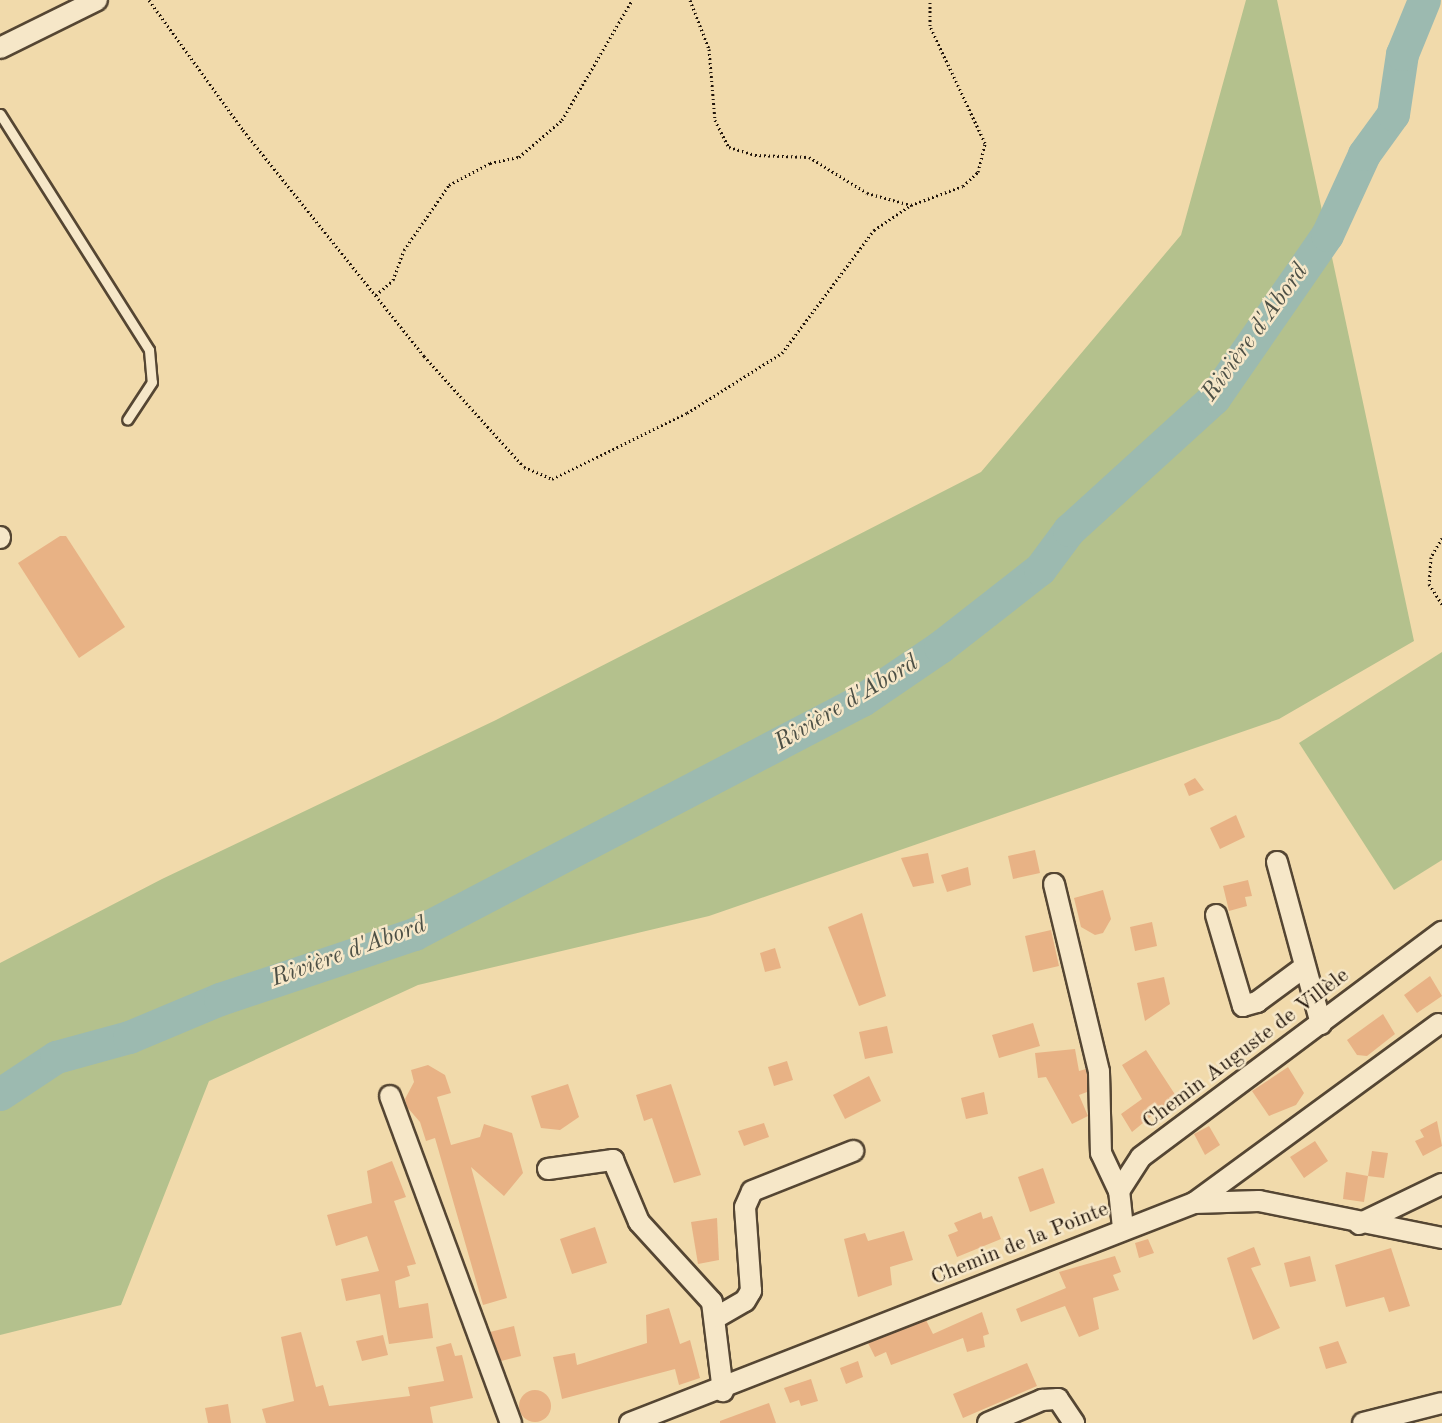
<!DOCTYPE html>
<meta charset="utf-8">
<style>
body{margin:0}
#map{position:relative;width:1442px;height:1423px;overflow:hidden;background:#f1daab;font-family:"Old Standard TT",serif}
div>[style]{position:absolute}
[style*='--x']{left:calc(var(--x)*1px);top:calc(var(--y)*1px);width:calc(var(--w)*1px);rotate:calc(var(--a)*1deg)}
.green>*{inset:0;background:#b4c18d}
.river>*{height:33px;margin:-16.5px;padding:0 16.5px;transform-origin:16.5px;border-radius:16.5px;background:#9cbab0}
.building>*{inset:0;background:#e8b285}
.round{border-radius:50%}
.path>*{height:3px;margin-top:-1.5px;transform-origin:0;background:repeating-linear-gradient(90deg,#21150b 0 1.5px,transparent 0 4.5px)}
.roads{filter:drop-shadow(2px 0 #554633) drop-shadow(-2px 0 #554633) drop-shadow(0 2px #554633) drop-shadow(0 -2px #554633)}
.lane>*{height:9px;margin:-4.5px;padding:0 4.5px;transform-origin:4.5px;border-radius:4.5px;background:#f6e7c8}
.street>*{height:20px;margin:-10px;padding:0 10px;transform-origin:10px;border-radius:10px;background:#f6e7c8}
span{translate:-50% -50%;white-space:nowrap;text-align:center;line-height:1.15;-webkit-text-stroke:5px #f6e7c8;paint-order:stroke}
.street-label{font-size:22px;color:#21150b}
.water-label{font-size:24px;color:#4c4f45;font-style:italic}
</style>
<div id="map">
<div class="green">
<i style="clip-path:polygon(1246px 0,1277px 0,1414px 641px,1279px 719px,709px 916px,418px 985px,209px 1081px,121px 1305px,0 1335px,0 963px,162px 879px,496px 720px,981px 472px,1181px 235px)"></i>
<i style="clip-path:polygon(1442px 652px,1442px 860px,1394px 890px,1299px 743px)"></i>
</div>
<div class="river">
<i style="--x:0;--y:1094;--w:67;--a:-33.5"></i>
<i style="--x:56;--y:1057;--w:76;--a:-15.3"></i>
<i style="--x:129;--y:1037;--w:99;--a:-22.7"></i>
<i style="--x:220;--y:999;--w:205;--a:-18.5"></i>
<i style="--x:414;--y:934;--w:505;--a:-27.58"></i>
<i style="--x:862;--y:700;--w:94;--a:-34.2"></i>
<i style="--x:940;--y:647;--w:127;--a:-38"></i>
<i style="--x:1040;--y:569;--w:49;--a:-53.4"></i>
<i style="--x:1069;--y:530;--w:196;--a:-42.3"></i>
<i style="--x:1214;--y:398;--w:198;--a:-55.3"></i>
<i style="--x:1327;--y:235;--w:89;--a:-65.4"></i>
<i style="--x:1364;--y:154;--w:49;--a:-54.1"></i>
<i style="--x:1393;--y:114;--w:61;--a:-81.5"></i>
<i style="--x:1402;--y:54;--w:58;--a:-67.8"></i>
</div>
<div class="building">
<i style="clip-path:polygon(60px 536px,66px 536px,125px 627px,79px 658px,18px 563px)"></i>
<i style="clip-path:polygon(1195px 778px,1204px 790px,1189px 796px,1184px 784px)"></i>
<i style="clip-path:polygon(1236px 815px,1245px 837px,1220px 849px,1210px 828px)"></i>
<i style="clip-path:polygon(1035px 850px,1040px 873px,1013px 879px,1008px 856px)"></i>
<i style="clip-path:polygon(928px 853px,934px 883px,913px 887px,901px 858px)"></i>
<i style="clip-path:polygon(968px 867px,971px 885px,947px 892px,941px 875px)"></i>
<i style="clip-path:polygon(1248px 880px,1252px 896px,1245px 897px,1247px 906px,1229px 911px,1223px 886px)"></i>
<i style="clip-path:polygon(1103px 890px,1111px 919px,1103px 933px,1095px 935px,1081px 927px,1074px 898px)"></i>
<i style="clip-path:polygon(862px 913px,886px 996px,859px 1006px,828px 927px)"></i>
<i style="clip-path:polygon(1152px 922px,1157px 946px,1135px 951px,1130px 927px)"></i>
<i style="clip-path:polygon(1051px 930px,1059px 966px,1033px 972px,1025px 936px)"></i>
<i style="clip-path:polygon(775px 948px,781px 968px,765px 972px,760px 953px)"></i>
<i style="clip-path:polygon(1430px 976px,1442px 996px,1417px 1013px,1404px 995px)"></i>
<i style="clip-path:polygon(1164px 977px,1170px 1004px,1145px 1021px,1137px 983px)"></i>
<i style="clip-path:polygon(1383px 1014px,1395px 1034px,1367px 1056px,1357px 1055px,1347px 1040px)"></i>
<i style="clip-path:polygon(1033px 1023px,1040px 1046px,999px 1058px,992px 1035px)"></i>
<i style="clip-path:polygon(887px 1026px,893px 1053px,865px 1059px,859px 1032px)"></i>
<i style="clip-path:polygon(1075px 1049px,1079px 1071px,1086px 1069px,1087px 1074px,1087px 1092px,1079px 1095px,1088px 1116px,1072px 1124px,1046px 1077px,1038px 1078px,1035px 1053px)"></i>
<i style="clip-path:polygon(1146px 1050px,1176px 1096px,1132px 1132px,1121px 1114px,1142px 1099px,1122px 1065px)"></i>
<i style="clip-path:polygon(787px 1061px,793px 1080px,774px 1086px,768px 1067px)"></i>
<i style="clip-path:polygon(428px 1065px,445px 1075px,451px 1093px,437px 1097px,451px 1145px,480px 1137px,484px 1124px,512px 1133px,523px 1173px,504px 1196px,471px 1167px,507px 1298px,483px 1305px,435px 1138px,426px 1141px,420px 1122px,407px 1107px,405px 1099px,414px 1082px,411px 1070px)"></i>
<i style="clip-path:polygon(1288px 1067px,1304px 1093px,1296px 1105px,1269px 1116px,1252px 1091px)"></i>
<i style="clip-path:polygon(869px 1076px,881px 1101px,845px 1119px,833px 1095px)"></i>
<i style="clip-path:polygon(568px 1084px,579px 1117px,560px 1130px,541px 1128px,531px 1096px)"></i>
<i style="clip-path:polygon(671px 1084px,701px 1175px,674px 1183px,652px 1118px,644px 1121px,636px 1095px)"></i>
<i style="clip-path:polygon(984px 1092px,988px 1114px,966px 1119px,961px 1098px)"></i>
<i style="clip-path:polygon(1437px 1121px,1442px 1146px,1423px 1156px,1415px 1141px,1424px 1137px,1420px 1130px)"></i>
<i style="clip-path:polygon(764px 1123px,769px 1137px,744px 1146px,738px 1131px)"></i>
<i style="clip-path:polygon(1209px 1126px,1220px 1145px,1205px 1155px,1194px 1134px)"></i>
<i style="clip-path:polygon(1315px 1141px,1328px 1161px,1304px 1178px,1290px 1157px)"></i>
<i style="clip-path:polygon(1372px 1151px,1388px 1153px,1384px 1178px,1368px 1176px)"></i>
<i style="clip-path:polygon(392px 1161px,406px 1197px,394px 1201px,416px 1264px,407px 1266px,410px 1276px,395px 1281px,399px 1308px,428px 1303px,433px 1338px,389px 1344px,380px 1294px,346px 1301px,341px 1279px,379px 1271px,367px 1236px,336px 1246px,327px 1215px,372px 1203px,367px 1171px)"></i>
<i style="clip-path:polygon(1043px 1168px,1055px 1203px,1030px 1212px,1018px 1177px)"></i>
<i style="clip-path:polygon(1346px 1172px,1368px 1176px,1364px 1202px,1343px 1199px)"></i>
<i style="clip-path:polygon(981px 1212px,983px 1219px,992px 1216px,1001px 1239px,957px 1257px,948px 1235px,958px 1231px,954px 1223px)"></i>
<i style="clip-path:polygon(717px 1218px,719px 1260px,698px 1264px,691px 1222px)"></i>
<i style="clip-path:polygon(595px 1227px,607px 1263px,572px 1274px,560px 1239px)"></i>
<i style="clip-path:polygon(904px 1231px,913px 1260px,890px 1267px,892px 1285px,858px 1297px,844px 1239px,865px 1233px,868px 1241px)"></i>
<i style="clip-path:polygon(1148px 1239px,1154px 1253px,1139px 1258px,1135px 1243px)"></i>
<i style="clip-path:polygon(1254px 1247px,1261px 1265px,1251px 1268px,1280px 1328px,1253px 1340px,1227px 1258px)"></i>
<i style="clip-path:polygon(1391px 1248px,1410px 1306px,1389px 1312px,1384px 1297px,1346px 1307px,1335px 1265px)"></i>
<i style="clip-path:polygon(1115px 1256px,1121px 1272px,1113px 1275px,1119px 1290px,1093px 1298px,1099px 1329px,1079px 1337px,1065px 1306px,1021px 1322px,1016px 1309px,1066px 1288px,1059px 1272px)"></i>
<i style="clip-path:polygon(1310px 1256px,1316px 1281px,1290px 1287px,1284px 1263px)"></i>
<i style="clip-path:polygon(669px 1308px,680px 1344px,690px 1340px,700px 1378px,679px 1385px,675px 1369px,562px 1399px,553px 1357px,575px 1353px,577px 1365px,647px 1343px,646px 1315px)"></i>
<i style="clip-path:polygon(982px 1312px,989px 1334px,983px 1336px,985px 1347px,967px 1352px,963px 1338px,891px 1365px,886px 1352px,875px 1357px,868px 1343px,926px 1320px,933px 1334px)"></i>
<i style="clip-path:polygon(514px 1326px,521px 1356px,501px 1361px,490px 1332px)"></i>
<i style="clip-path:polygon(301px 1332px,316px 1387px,323px 1385px,329px 1406px,410px 1396px,408px 1387px,444px 1381px,436px 1347px,451px 1343px,455px 1356px,462px 1355px,473px 1398px,430px 1407px,433px 1423px,266px 1423px,262px 1409px,294px 1401px,281px 1337px)"></i>
<i style="clip-path:polygon(383px 1335px,388px 1355px,362px 1361px,356px 1341px)"></i>
<i style="clip-path:polygon(1338px 1341px,1347px 1363px,1326px 1369px,1319px 1347px)"></i>
<i style="clip-path:polygon(858px 1361px,863px 1377px,846px 1384px,840px 1368px)"></i>
<i style="clip-path:polygon(1027px 1363px,1037px 1386px,963px 1418px,953px 1394px)"></i>
<i style="clip-path:polygon(811px 1379px,818px 1401px,801px 1406px,799px 1400px,790px 1403px,784px 1388px)"></i>
<i class="round" style="left:519px;top:1390px;width:32px;height:32px"></i>
<i style="clip-path:polygon(769px 1403px,776px 1423px,720px 1423px,720px 1421px)"></i>
<i style="clip-path:polygon(228px 1404px,231px 1423px,208px 1423px,205px 1408px)"></i>
</div>
<div class="path">
<i style="--x:149;--y:0;--w:160;--a:54.1"></i>
<i style="--x:243;--y:130;--w:290;--a:51.3"></i>
<i style="--x:424;--y:356;--w:149;--a:48"></i>
<i style="--x:524;--y:467;--w:30;--a:23"></i>
<i style="--x:552;--y:479;--w:150;--a:-26.1"></i>
<i style="--x:687;--y:413;--w:112;--a:-32.3"></i>
<i style="--x:782;--y:353;--w:154;--a:-53.2"></i>
<i style="--x:874;--y:230;--w:45;--a:-34"></i>
<i style="--x:911;--y:205;--w:55;--a:-20.1"></i>
<i style="--x:963;--y:186;--w:21;--a:-43"></i>
<i style="--x:978;--y:172;--w:30;--a:-76"></i>
<i style="--x:985;--y:143;--w:129;--a:-115.2"></i>
<i style="--x:930;--y:26;--w:26;--a:-90"></i>
<i style="--x:690;--y:0;--w:53;--a:68.8"></i>
<i style="--x:709;--y:49;--w:71;--a:85.2"></i>
<i style="--x:715;--y:120;--w:30;--a:63"></i>
<i style="--x:729;--y:147;--w:27;--a:17"></i>
<i style="--x:755;--y:155;--w:54;--a:2.1"></i>
<i style="--x:809;--y:157;--w:68;--a:31.8"></i>
<i style="--x:867;--y:193;--w:46;--a:15.3"></i>
<i style="--x:376;--y:295;--w:23;--a:-41"></i>
<i style="--x:393;--y:280;--w:32;--a:-70"></i>
<i style="--x:404;--y:250;--w:79;--a:-55.3"></i>
<i style="--x:449;--y:185;--w:47;--a:-28.2"></i>
<i style="--x:490;--y:163;--w:30;--a:-12"></i>
<i style="--x:519;--y:157;--w:57;--a:-40.7"></i>
<i style="--x:562;--y:120;--w:139;--a:-59.7"></i>
<i style="--x:1442;--y:538;--w:22;--a:120"></i>
<i style="--x:1431;--y:557;--w:27;--a:94"></i>
<i style="--x:1429;--y:584;--w:24;--a:57"></i>
</div>
<div class="roads">
<div class="lane">
<i style="--x:0;--y:114;--w:279;--a:57.7"></i>
<i style="--x:149;--y:350;--w:32;--a:85"></i>
<i style="--x:152;--y:382;--w:45;--a:123.3"></i>
</div>
<div class="street">
<i style="--x:0;--y:48;--w:108;--a:-26.3"></i>
<i style="--x:0;--y:538;--w:1;--a:-90"></i>
<i style="--x:1277;--y:862;--w:168;--a:74.8"></i>
<i style="--x:1054;--y:884;--w:193;--a:76.5"></i>
<i style="--x:1099;--y:1072;--w:81;--a:88.6"></i>
<i style="--x:1101;--y:1153;--w:42;--a:64.7"></i>
<i style="--x:1216;--y:915;--w:95;--a:73.5"></i>
<i style="--x:1243;--y:1006;--w:15;--a:-16"></i>
<i style="--x:1257;--y:1002;--w:57;--a:-36.5"></i>
<i style="--x:390;--y:1096;--w:349;--a:69.7"></i>
<i style="--x:548;--y:1169;--w:66;--a:-7.9"></i>
<i style="--x:613;--y:1160;--w:67;--a:67.2"></i>
<i style="--x:639;--y:1222;--w:108;--a:47.6"></i>
<i style="--x:712;--y:1302;--w:90;--a:83"></i>
<i style="--x:1194;--y:1203;--w:303;--a:-36.2"></i>
<i style="--x:1359;--y:1224;--w:92;--a:-25.7"></i>
<i style="--x:1123;--y:1228;--w:37;--a:-96"></i>
<i style="--x:1119;--y:1191;--w:40;--a:-57.1"></i>
<i style="--x:1141;--y:1157;--w:376;--a:-36.8"></i>
<i style="--x:717;--y:1317;--w:32;--a:-30"></i>
<i style="--x:745;--y:1301;--w:12;--a:-59"></i>
<i style="--x:751;--y:1291;--w:84;--a:-94.1"></i>
<i style="--x:745;--y:1207;--w:17;--a:-66"></i>
<i style="--x:752;--y:1191;--w:109;--a:-21.6"></i>
<i style="--x:630;--y:1423;--w:605;--a:-21.31"></i>
<i style="--x:1194;--y:1203;--w:65;--a:-1.8"></i>
<i style="--x:1259;--y:1201;--w:187;--a:11.4"></i>
<i style="--x:988;--y:1423;--w:59;--a:-23.1"></i>
<i style="--x:1042;--y:1400;--w:16;--a:-4"></i>
<i style="--x:1058;--y:1399;--w:29;--a:56"></i>
<i style="--x:1363;--y:1423;--w:81;--a:-14.2"></i>
</div>
</div>
<div class="street-label">
<span style="left:1246px;top:1049px;rotate:-37deg">Chemin Auguste de Villèle</span>
<span style="left:1020px;top:1244px;rotate:-22deg">Chemin de la Pointe</span>
</div>
<div class="water-label">
<span style="left:1256px;top:333px;rotate:-54deg">Rivière d'Abord</span>
<span style="left:847px;top:704px;rotate:-31deg">Rivière d'Abord</span>
<span style="left:349px;top:953px;rotate:-20deg">Rivière d'Abord</span>
</div>
</div>
